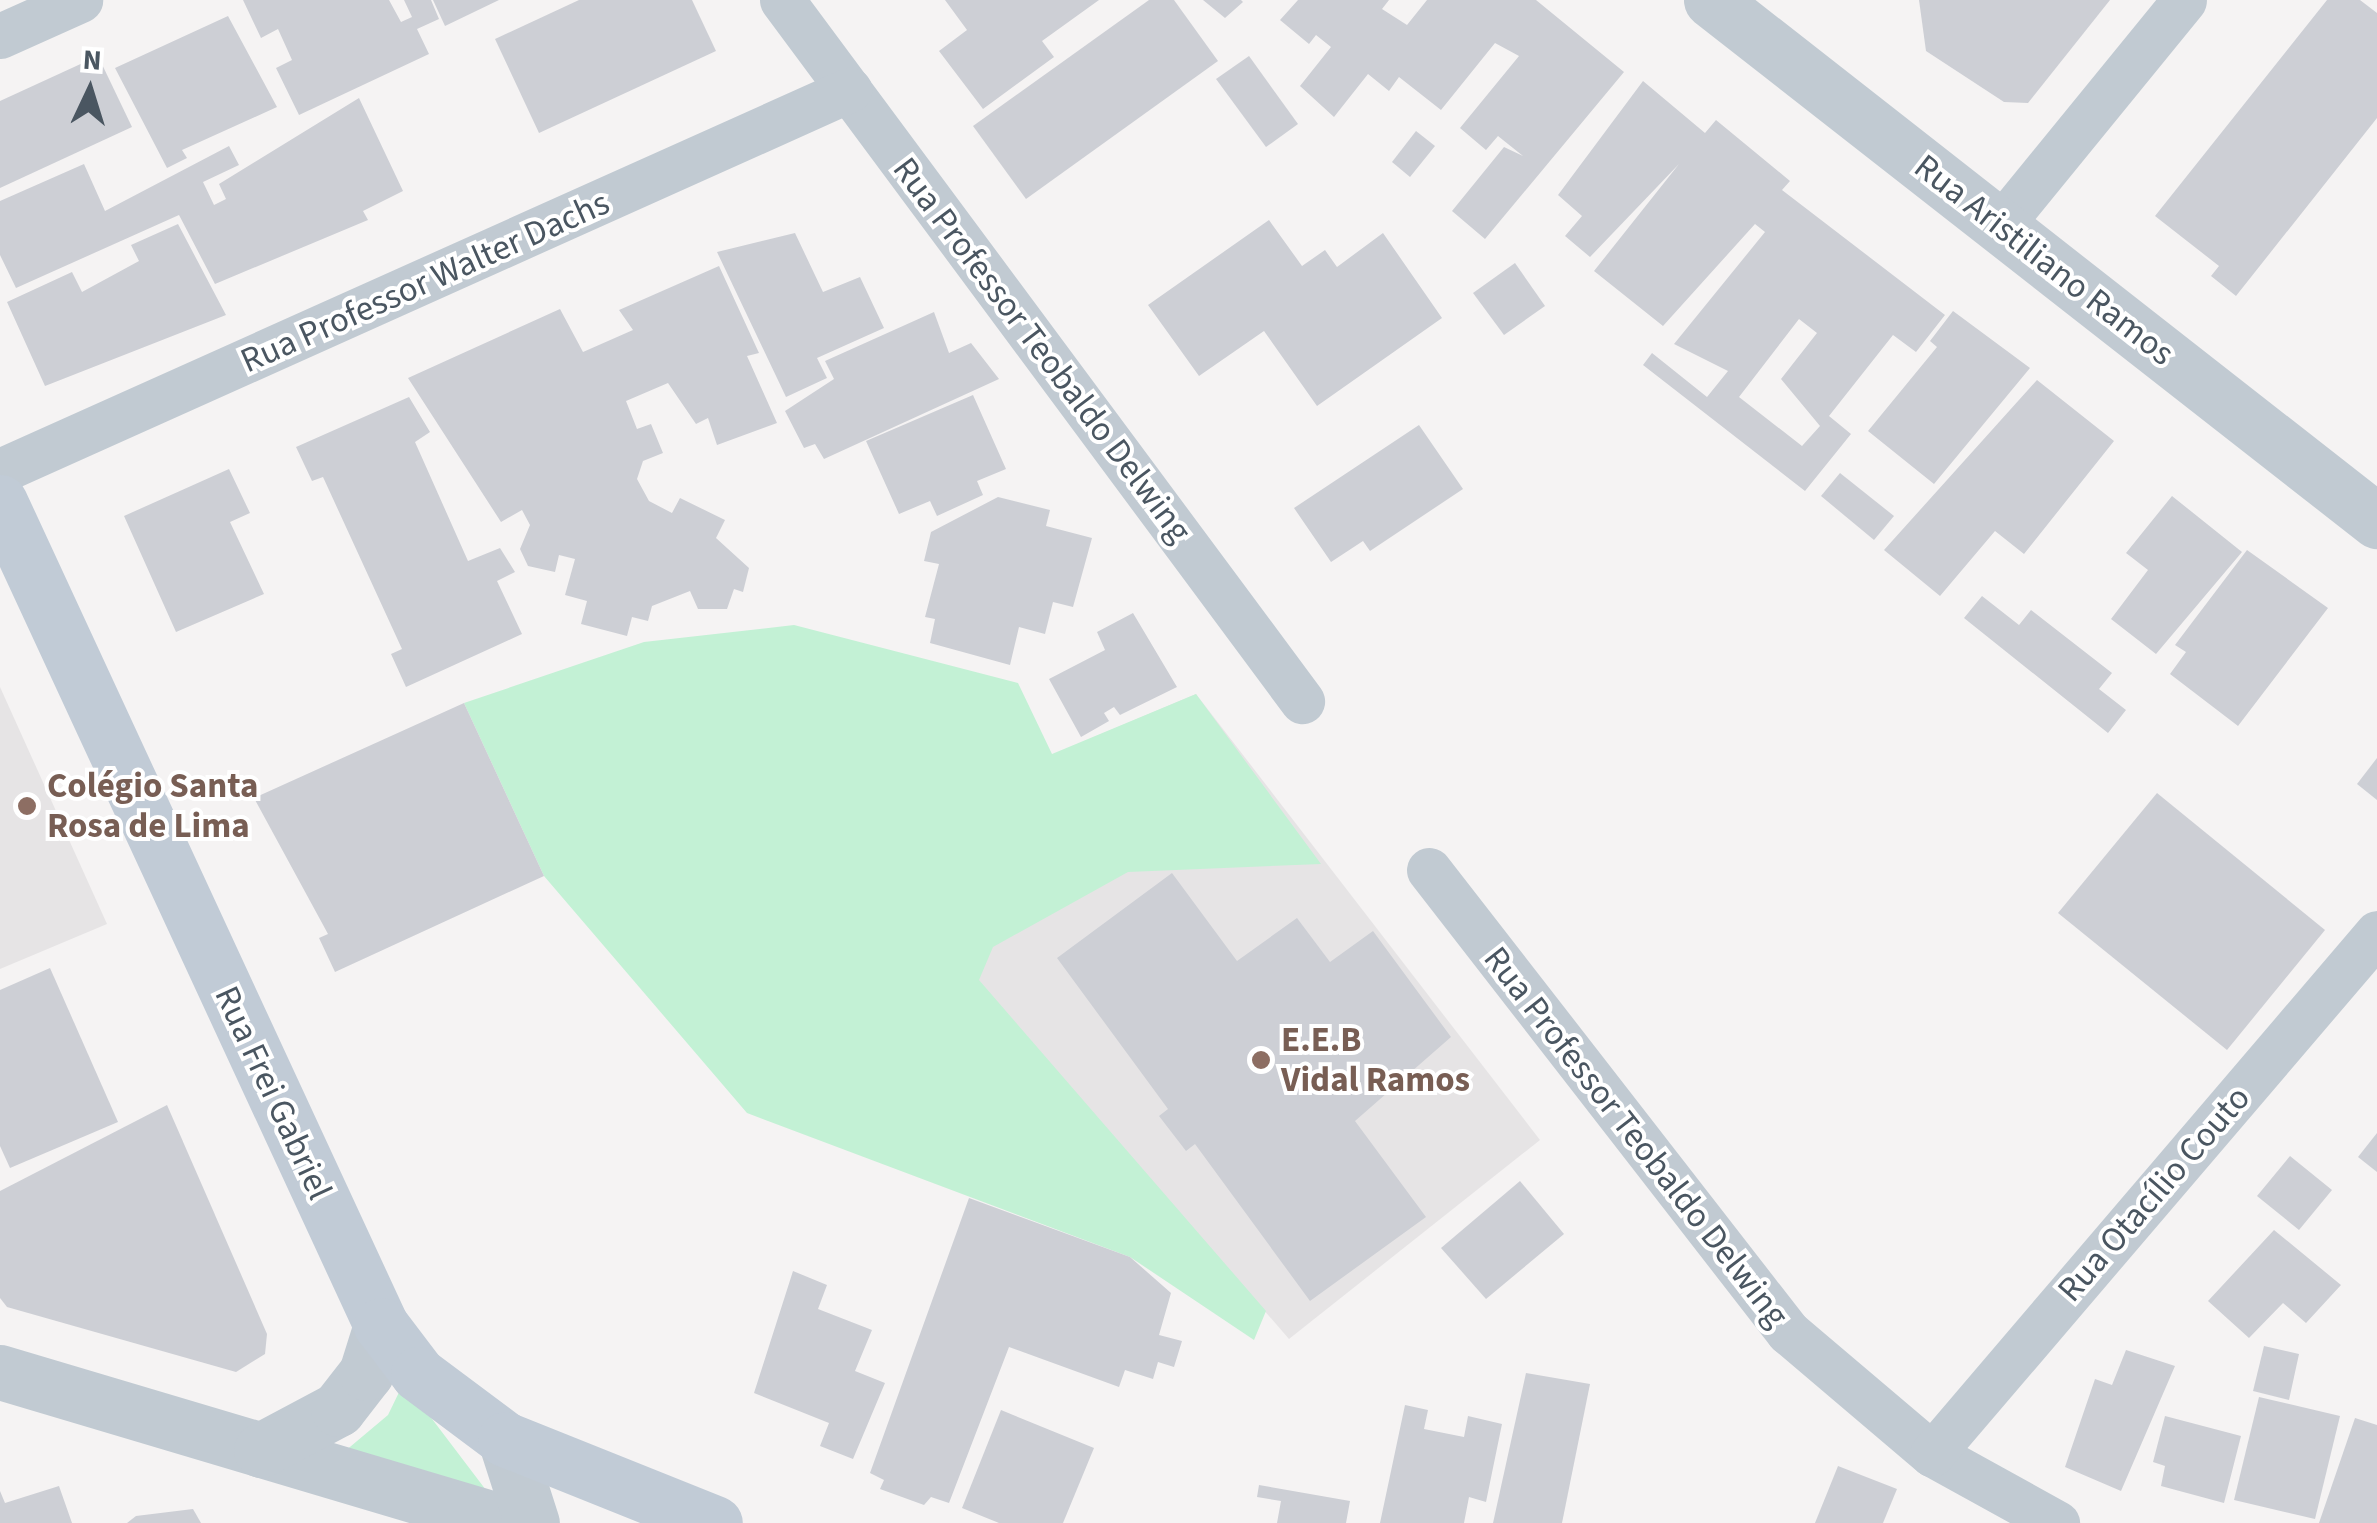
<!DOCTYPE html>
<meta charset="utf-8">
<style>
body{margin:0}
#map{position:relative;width:2377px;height:1523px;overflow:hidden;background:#f5f3f3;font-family:"Source Sans 3",sans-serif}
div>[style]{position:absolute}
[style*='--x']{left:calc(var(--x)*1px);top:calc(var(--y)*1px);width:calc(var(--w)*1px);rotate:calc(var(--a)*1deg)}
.education>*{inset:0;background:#e6e4e5}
.green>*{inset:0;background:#c3f1d5}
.building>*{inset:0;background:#cdcfd5}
.minor>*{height:45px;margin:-22.5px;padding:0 22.5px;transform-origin:22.5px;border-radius:22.5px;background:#c1cad2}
.tertiary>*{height:55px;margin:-27.5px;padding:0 27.5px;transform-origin:27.5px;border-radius:27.5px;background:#c1cad2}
.secondary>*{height:55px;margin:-27.5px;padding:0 27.5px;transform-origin:27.5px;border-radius:27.5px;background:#c1cbd6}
.dots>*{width:28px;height:28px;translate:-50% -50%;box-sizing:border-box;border:5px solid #fff;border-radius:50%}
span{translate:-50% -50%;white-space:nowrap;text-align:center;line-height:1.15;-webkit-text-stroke:8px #fff;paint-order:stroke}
.street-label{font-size:35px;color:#4a5661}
.education-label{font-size:35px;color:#785e54;font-weight:700}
.left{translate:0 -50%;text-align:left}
.north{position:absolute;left:40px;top:40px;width:100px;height:100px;-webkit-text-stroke:8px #fff;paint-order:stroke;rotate:4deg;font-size:28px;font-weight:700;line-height:40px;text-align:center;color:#4a5661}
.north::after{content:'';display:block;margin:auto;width:35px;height:45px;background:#4a5661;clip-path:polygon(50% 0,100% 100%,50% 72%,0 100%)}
</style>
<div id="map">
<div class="education">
<i style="clip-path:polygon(0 687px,107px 924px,0 969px)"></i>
<i style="clip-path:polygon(1196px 694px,1540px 1140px,1289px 1339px,978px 980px,1052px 755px)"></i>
</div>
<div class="green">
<i style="clip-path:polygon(794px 625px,1018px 683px,1052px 754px,1196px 694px,1321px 864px,1128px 872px,993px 947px,979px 980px,1266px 1311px,1254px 1340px,1130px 1257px,747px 1113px,544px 876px,464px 703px,644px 642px)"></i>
<i style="clip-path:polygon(404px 1382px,492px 1498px,338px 1457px,388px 1415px)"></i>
</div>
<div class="building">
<i style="clip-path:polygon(243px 0,389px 0,401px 22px,412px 17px,404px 0,431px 0,439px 19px,417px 29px,429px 54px,299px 115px,276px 68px,292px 60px,278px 29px,261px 38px)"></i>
<i style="clip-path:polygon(433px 0,499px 0,445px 26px)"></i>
<i style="clip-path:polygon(579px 0,692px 0,716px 51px,539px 133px,495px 39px)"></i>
<i style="clip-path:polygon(945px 0,1099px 0,1042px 41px,1054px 57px,983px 109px,939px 51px,967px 30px)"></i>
<i style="clip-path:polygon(1149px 0,1174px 0,1218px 61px,1026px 199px,973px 126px)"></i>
<i style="clip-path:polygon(1203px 0,1241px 0,1243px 2px,1225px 18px)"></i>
<i style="clip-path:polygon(1298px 0,1389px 0,1382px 9px,1407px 25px,1427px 0,1536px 0,1624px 72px,1485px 239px,1452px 211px,1504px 147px,1523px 156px,1498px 136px,1486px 150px,1460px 128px,1519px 56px,1495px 43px,1441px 110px,1399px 77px,1389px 91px,1368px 74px,1334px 117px,1300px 86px,1331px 47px,1316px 35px,1309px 44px,1280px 20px)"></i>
<i style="clip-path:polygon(1919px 0,2110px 0,2028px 103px,2004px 102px,1926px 51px)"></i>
<i style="clip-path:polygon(2327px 0,2360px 0,2377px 13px,2377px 118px,2236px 296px,2211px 276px,2219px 266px,2155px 216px)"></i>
<i style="clip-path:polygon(228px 16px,277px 107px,182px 150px,187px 158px,167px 168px,115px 68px)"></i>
<i style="clip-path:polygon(98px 56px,132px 127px,0 188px,0 101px)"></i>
<i style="clip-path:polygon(1249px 56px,1298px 124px,1266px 147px,1216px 79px)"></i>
<i style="clip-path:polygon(evenodd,1643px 81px,1705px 133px,1716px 120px,1790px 181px,1782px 190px,1945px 315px,1916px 352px,1893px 335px,1829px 416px,1851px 434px,1805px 491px,1643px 365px,1652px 353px,1707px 397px,1728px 371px,1674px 344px,1765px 232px,1755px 224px,1663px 326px,1594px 271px,1679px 164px,1590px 257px,1565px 236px,1582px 216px,1558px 195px,1643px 81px,1799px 319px,1817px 333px,1781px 379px,1820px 426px,1802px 446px,1739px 397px,1799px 319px)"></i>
<i style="clip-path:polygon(359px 98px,403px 191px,363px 211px,368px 220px,215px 284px,179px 215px,16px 288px,0 255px,0 201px,84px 164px,105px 211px,229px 146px,239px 165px,203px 182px,214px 205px,226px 199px,219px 184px)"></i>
<i style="clip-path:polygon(1416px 131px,1435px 146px,1410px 177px,1392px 162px)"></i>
<i style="clip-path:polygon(1269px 220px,1302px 266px,1325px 250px,1337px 267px,1383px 233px,1442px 318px,1317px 406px,1264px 331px,1199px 376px,1148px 305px)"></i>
<i style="clip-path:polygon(178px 224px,226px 315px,45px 386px,7px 302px,72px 272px,82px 292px,139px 261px,131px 245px)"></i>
<i style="clip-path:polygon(795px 233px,823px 292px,860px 277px,884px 328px,817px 358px,827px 378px,786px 397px,717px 252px)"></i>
<i style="clip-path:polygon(1515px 263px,1545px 306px,1504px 335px,1473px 293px)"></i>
<i style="clip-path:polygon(719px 266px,759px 353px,747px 356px,777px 423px,717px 445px,708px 418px,696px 424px,668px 383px,626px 401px,637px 429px,651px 424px,663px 453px,643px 461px,637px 479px,649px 501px,672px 513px,680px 498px,725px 520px,716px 538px,749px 568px,743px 592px,734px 589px,727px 609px,698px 609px,690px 591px,652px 606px,648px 621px,632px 617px,627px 636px,581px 624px,587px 601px,565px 595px,575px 559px,559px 555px,555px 572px,528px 566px,520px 549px,530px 525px,522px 510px,501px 522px,408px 378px,560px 309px,583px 352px,633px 330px,619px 310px)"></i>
<i style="clip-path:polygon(1953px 311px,2030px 368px,1934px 484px,1868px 431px,1937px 347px,1930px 341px)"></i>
<i style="clip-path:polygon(934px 312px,949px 353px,971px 343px,999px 379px,824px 459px,815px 444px,804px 448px,785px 411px,834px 379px,825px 361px)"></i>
<i style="clip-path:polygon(2037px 380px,2114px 441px,2024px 554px,1995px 531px,1940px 596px,1884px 550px)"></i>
<i style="clip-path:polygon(973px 395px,1006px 469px,977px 481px,983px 495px,937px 516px,930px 501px,899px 514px,866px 441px)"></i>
<i style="clip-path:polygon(409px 397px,430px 432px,415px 442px,468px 561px,500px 548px,515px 572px,497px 581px,522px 634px,406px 687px,391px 654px,402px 649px,323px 477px,312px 481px,296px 447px)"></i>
<i style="clip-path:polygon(1419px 425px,1463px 489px,1370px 551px,1363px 541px,1331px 562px,1294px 508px)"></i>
<i style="clip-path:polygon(229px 469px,250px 513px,230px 522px,264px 594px,176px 632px,124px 516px)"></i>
<i style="clip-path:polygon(1840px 473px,1894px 516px,1874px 540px,1821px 496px)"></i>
<i style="clip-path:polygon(2172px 496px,2242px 552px,2156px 654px,2111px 619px,2148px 570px,2126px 553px)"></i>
<i style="clip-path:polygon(998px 497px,1050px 510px,1046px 526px,1092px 538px,1073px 607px,1053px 602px,1045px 634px,1019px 627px,1010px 665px,930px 643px,935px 619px,925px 617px,939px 564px,924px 561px,931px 532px)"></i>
<i style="clip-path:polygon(2247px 550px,2328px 608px,2238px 726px,2170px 674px,2186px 652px,2175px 645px)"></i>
<i style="clip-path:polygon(1982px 596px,2019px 625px,2031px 610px,2112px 673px,2099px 689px,2126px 710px,2108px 733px,1964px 618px)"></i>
<i style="clip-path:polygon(1133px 613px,1177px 687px,1120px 715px,1114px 707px,1104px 713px,1109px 721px,1081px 737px,1049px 679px,1105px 650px,1097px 632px)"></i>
<i style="clip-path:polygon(464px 703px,544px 876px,335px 972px,319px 938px,328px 934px,254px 798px)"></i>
<i style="clip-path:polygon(2377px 758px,2377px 800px,2357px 784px)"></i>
<i style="clip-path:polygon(2157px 793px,2325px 930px,2227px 1050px,2058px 913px)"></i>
<i style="clip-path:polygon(1172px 873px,1237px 961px,1297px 918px,1330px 962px,1373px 931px,1451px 1037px,1355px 1121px,1426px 1217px,1310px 1301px,1195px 1144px,1186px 1151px,1159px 1116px,1168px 1109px,1057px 958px)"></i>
<i style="clip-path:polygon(50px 968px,118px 1122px,10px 1168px,0 1146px,0 990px)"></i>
<i style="clip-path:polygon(167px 1105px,267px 1334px,265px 1354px,236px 1372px,7px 1307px,0 1298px,0 1191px)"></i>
<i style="clip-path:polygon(2377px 1133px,2377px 1172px,2358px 1157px)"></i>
<i style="clip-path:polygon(2290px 1156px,2332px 1190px,2299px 1230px,2257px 1196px)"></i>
<i style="clip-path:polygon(1520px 1181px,1564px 1234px,1486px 1299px,1441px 1248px)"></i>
<i style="clip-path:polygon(969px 1198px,1130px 1257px,1171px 1293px,1159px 1335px,1182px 1341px,1174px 1367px,1158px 1362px,1153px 1379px,1125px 1370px,1119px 1387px,1009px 1347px,949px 1503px,931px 1497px,924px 1505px,880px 1489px,884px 1480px,870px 1473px)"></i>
<i style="clip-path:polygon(2274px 1230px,2341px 1285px,2306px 1323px,2283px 1303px,2249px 1338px,2208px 1301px)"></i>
<i style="clip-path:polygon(793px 1271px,827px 1285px,818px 1309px,872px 1330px,855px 1371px,885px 1383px,853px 1459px,820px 1446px,829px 1423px,754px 1393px)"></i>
<i style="clip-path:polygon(2264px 1346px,2299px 1354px,2289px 1400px,2253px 1391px)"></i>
<i style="clip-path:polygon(2126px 1350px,2175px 1366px,2121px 1491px,2065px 1467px,2095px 1379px,2112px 1385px)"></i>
<i style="clip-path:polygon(1526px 1373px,1590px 1384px,1562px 1523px,1493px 1523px)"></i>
<i style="clip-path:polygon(2259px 1397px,2340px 1416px,2315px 1519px,2234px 1500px)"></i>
<i style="clip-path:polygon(1405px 1405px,1428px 1410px,1424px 1429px,1464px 1437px,1468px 1416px,1502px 1424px,1486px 1502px,1469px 1497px,1464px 1523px,1380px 1523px)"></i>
<i style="clip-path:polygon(1001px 1410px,1094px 1448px,1063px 1523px,999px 1523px,962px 1508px)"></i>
<i style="clip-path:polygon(2165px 1416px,2241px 1436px,2224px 1503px,2161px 1486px,2165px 1466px,2153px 1462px)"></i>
<i style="clip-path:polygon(2355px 1418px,2377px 1425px,2377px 1523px,2319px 1523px)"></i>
<i style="clip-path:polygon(1838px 1466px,1897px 1489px,1883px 1523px,1815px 1523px)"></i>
<i style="clip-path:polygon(1259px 1485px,1350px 1501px,1346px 1523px,1277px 1523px,1281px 1501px,1257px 1497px)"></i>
<i style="clip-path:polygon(59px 1486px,72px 1523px,0 1523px,0 1491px,5px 1503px)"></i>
<i style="clip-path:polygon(193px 1509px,201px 1523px,127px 1523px,136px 1516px)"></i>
</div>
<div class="minor">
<i style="--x:782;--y:0;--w:873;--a:53.43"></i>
<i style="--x:0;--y:36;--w:88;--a:-24.2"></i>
<i style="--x:2000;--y:226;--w:291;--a:-50.8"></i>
<i style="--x:0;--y:471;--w:931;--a:-24.17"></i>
<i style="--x:1429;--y:870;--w:585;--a:52.15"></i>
<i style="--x:1788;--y:1332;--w:189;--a:40.3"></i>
<i style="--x:1932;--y:1454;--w:143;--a:28.9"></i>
<i style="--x:1932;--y:1454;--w:685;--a:-49.5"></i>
</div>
<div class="tertiary">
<i style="--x:1711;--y:0;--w:846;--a:38.04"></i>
<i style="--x:0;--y:1372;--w:529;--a:16.59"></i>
<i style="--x:505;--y:1439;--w:88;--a:72.2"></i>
<i style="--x:261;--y:1450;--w:87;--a:-28"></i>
<i style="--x:338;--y:1409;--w:46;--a:-52.1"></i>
<i style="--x:366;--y:1373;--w:50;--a:-72.6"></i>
</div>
<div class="secondary">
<i style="--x:0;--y:502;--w:907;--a:65.16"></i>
<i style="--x:381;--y:1325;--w:61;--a:52.9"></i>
<i style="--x:418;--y:1374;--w:109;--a:36.8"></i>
<i style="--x:505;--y:1439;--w:226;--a:21.8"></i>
</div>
<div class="dots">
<i style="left:27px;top:806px;background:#8d6e63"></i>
<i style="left:1261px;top:1060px;background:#8d6e63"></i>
</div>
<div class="street-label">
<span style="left:2044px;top:260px;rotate:38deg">Rua Aristiliano Ramos</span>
<span style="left:425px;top:282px;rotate:-24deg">Rua Professor Walter Dachs</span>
<span style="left:1042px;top:350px;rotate:53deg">Rua Professor Teobaldo Delwing</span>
<span style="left:273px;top:1093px;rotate:65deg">Rua Frei Gabriel</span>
<span style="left:1636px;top:1137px;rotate:52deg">Rua Professor Teobaldo Delwing</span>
<span style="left:2154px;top:1194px;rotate:-49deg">Rua Otacílio Couto</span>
</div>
<div class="education-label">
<span class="left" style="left:47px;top:806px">Colégio Santa<br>Rosa de Lima</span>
<span class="left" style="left:1281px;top:1060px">E.E.B<br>Vidal Ramos</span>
</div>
<div class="north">N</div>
</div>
